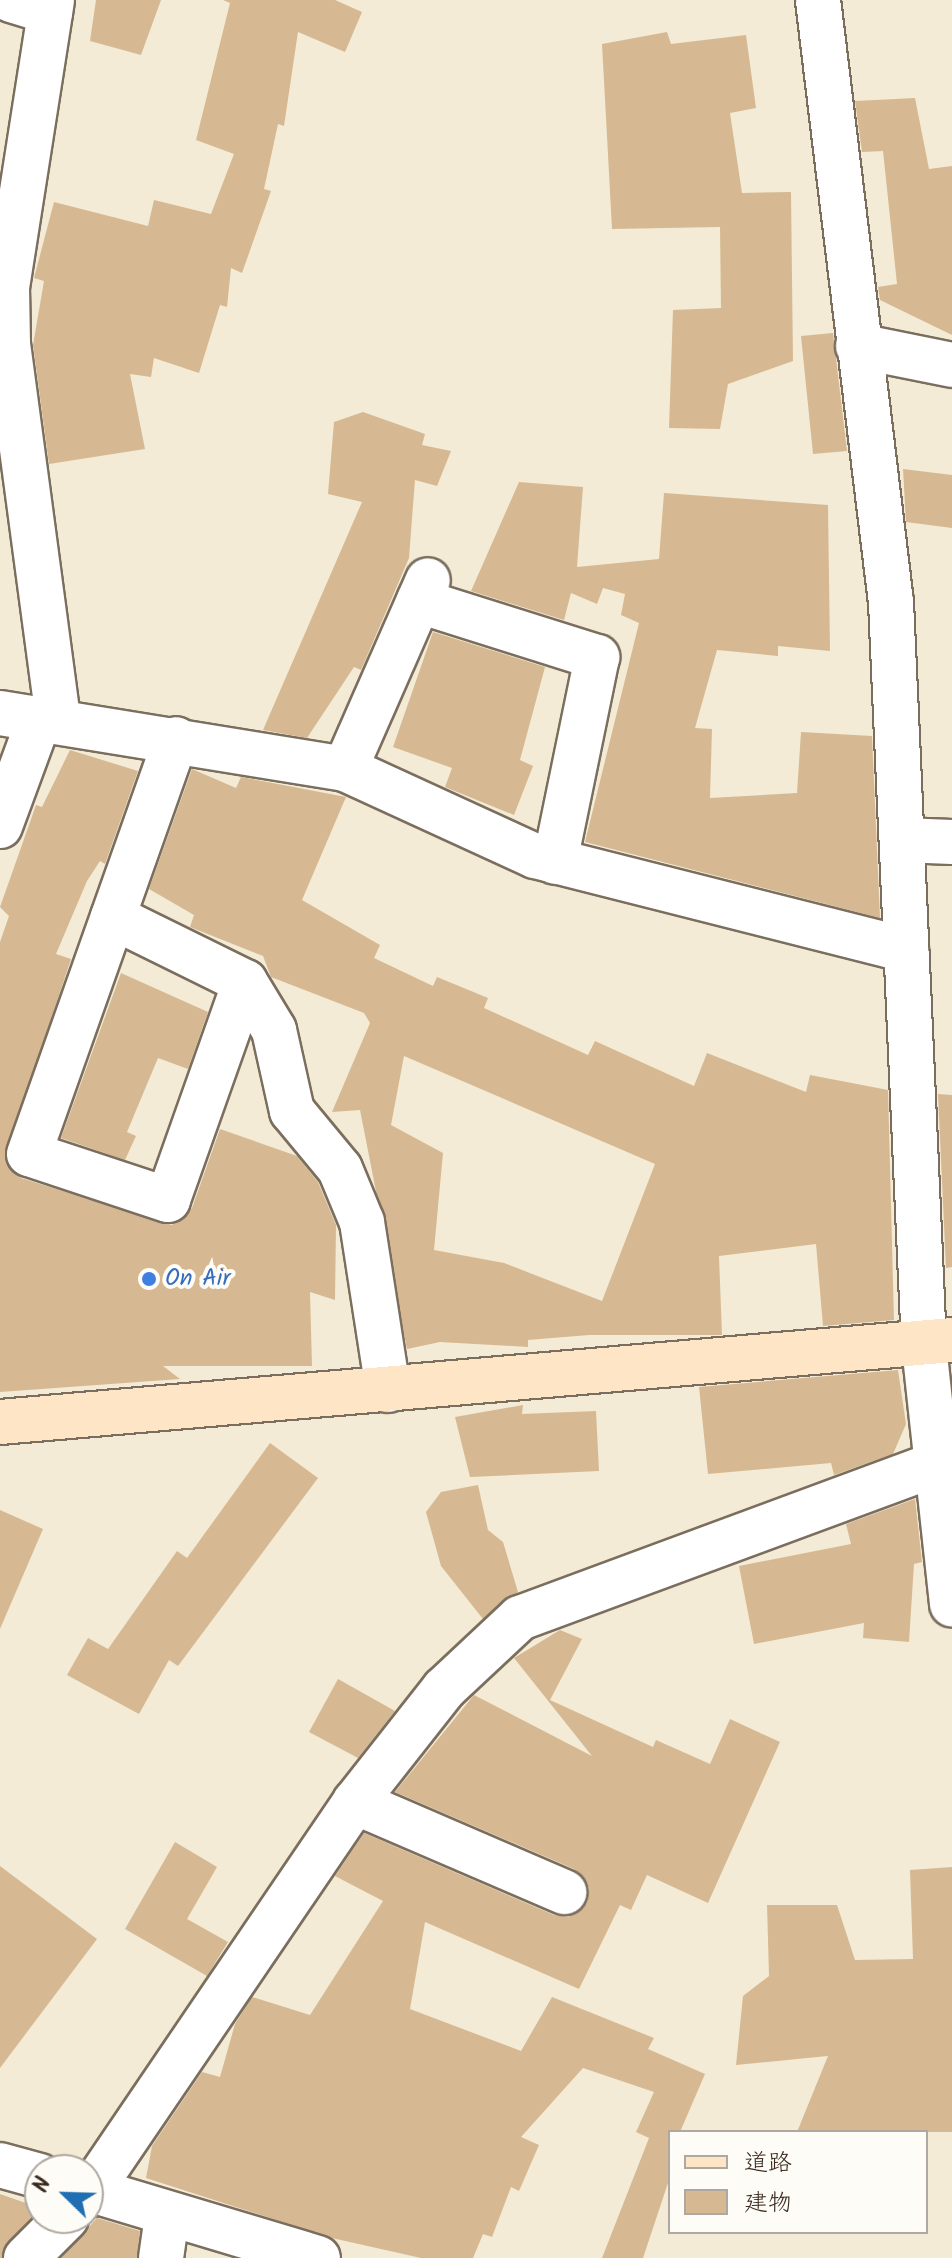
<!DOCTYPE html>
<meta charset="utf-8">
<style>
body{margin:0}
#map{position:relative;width:952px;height:2258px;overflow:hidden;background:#f3ebd5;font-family:Kalam,"Klee One",sans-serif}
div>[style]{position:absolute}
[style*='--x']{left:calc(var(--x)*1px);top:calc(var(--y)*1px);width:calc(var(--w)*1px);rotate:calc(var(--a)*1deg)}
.building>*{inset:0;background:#d6b992}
.roads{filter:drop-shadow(2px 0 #7b6e5e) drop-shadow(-2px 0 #7b6e5e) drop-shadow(0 2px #7b6e5e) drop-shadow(0 -2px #7b6e5e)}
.street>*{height:44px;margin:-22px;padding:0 22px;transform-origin:22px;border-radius:22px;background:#fff}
.secondary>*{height:44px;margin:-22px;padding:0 22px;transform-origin:22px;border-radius:22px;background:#fde5c5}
.dots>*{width:22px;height:22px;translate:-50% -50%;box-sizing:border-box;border:4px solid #fdfcf7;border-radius:50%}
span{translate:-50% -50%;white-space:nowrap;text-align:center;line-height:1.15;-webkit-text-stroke:8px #fdfcf7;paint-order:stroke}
.shop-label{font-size:24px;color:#366cbe}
.left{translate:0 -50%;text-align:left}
.legend{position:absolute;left:668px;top:2130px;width:260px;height:104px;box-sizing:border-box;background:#fdfcf7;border:2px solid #afa8a0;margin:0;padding:10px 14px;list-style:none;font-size:24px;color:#3b2a1e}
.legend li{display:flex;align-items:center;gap:16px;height:40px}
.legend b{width:40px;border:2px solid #afa8a0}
.north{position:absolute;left:24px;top:2154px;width:80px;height:80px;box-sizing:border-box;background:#fdfcf7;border:2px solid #afa8a0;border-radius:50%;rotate:293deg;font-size:22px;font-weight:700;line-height:32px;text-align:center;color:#3b2a1e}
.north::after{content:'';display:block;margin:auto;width:28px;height:36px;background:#1f6fb2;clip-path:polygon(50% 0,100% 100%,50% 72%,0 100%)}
</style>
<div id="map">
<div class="building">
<i style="clip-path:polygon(96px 0,161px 0,141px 55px,90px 41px)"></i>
<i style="clip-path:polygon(223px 0,335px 0,362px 12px,345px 52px,298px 32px,284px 126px,278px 124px,264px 189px,271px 191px,242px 273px,231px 268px,227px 307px,220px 305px,199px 373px,154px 358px,151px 377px,130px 374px,145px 449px,49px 464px,33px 345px,44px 281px,34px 278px,54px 202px,148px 226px,154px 200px,211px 214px,234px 154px,196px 140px,230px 3px)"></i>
<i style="clip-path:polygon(667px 32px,671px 44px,746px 35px,756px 108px,730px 113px,742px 193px,791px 192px,793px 361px,728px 384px,720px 429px,669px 428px,673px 310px,721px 308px,720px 227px,612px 229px,602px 44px)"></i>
<i style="clip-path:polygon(915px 98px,929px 169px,952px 166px,952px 335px,880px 300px,878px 287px,897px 284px,883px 151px,862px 152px,855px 101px)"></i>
<i style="clip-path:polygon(833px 333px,847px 451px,813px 454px,801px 336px)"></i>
<i style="clip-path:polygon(363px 412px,425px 434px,422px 445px,451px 451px,437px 486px,415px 480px,409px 558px,361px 670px,354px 667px,307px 738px,263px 730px,362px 502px,328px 494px,334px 422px)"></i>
<i style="clip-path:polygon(903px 469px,952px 475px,952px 528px,906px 522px)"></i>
<i style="clip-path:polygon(519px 482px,583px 487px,577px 567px,659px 559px,664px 493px,828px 505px,830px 651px,778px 646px,778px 656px,717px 650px,695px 728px,712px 729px,710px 798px,797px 793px,801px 732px,872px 736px,880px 918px,585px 842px,639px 623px,621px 615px,625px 594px,603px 588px,597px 604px,571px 593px,564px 620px,471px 591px)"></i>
<i style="clip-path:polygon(433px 632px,545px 667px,520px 760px,533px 766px,514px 815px,445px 787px,452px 768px,393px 747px)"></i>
<i style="clip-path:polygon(70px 750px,138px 771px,105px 864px,100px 861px,87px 881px,56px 954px,71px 959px,5px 1159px,21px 1178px,172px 1225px,192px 1208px,220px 1129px,297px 1156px,318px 1182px,336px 1225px,335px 1300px,310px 1292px,312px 1366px,163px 1366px,180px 1379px,0 1392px,0 942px,9px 916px,0 907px,36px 805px,42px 807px)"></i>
<i style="clip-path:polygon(evenodd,192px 769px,236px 788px,241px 777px,346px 797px,302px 900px,380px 945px,374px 958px,433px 986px,437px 977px,488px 998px,484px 1008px,588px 1055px,595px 1041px,694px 1086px,707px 1053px,806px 1092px,810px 1075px,888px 1090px,894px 1320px,823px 1326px,816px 1244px,719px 1256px,722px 1335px,589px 1335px,528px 1340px,528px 1347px,440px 1342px,407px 1349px,360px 1110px,332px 1112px,370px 1023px,364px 1013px,271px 977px,263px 956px,190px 927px,194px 915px,149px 889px,192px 769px,404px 1056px,655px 1164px,602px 1301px,504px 1263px,434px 1250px,443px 1153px,391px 1125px,404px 1056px)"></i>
<i style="clip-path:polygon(121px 973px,208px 1012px,188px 1069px,158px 1058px,127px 1132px,136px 1136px,125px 1160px,61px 1138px)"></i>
<i style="clip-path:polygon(938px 1094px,952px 1095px,952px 1267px,946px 1268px)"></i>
<i style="clip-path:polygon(898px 1370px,906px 1424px,893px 1454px,834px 1475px,831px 1463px,708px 1474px,699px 1387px)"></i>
<i style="clip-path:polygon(523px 1405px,522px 1414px,596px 1411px,599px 1471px,470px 1477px,455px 1417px)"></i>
<i style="clip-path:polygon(270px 1443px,318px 1478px,178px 1666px,169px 1660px,139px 1714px,67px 1675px,88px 1638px,108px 1649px,177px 1551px,187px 1558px)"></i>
<i style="clip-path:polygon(478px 1485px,488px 1530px,503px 1542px,518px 1592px,483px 1619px,441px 1566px,426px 1512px,441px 1492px)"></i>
<i style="clip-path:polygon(915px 1499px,922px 1562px,914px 1564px,909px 1642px,863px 1638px,864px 1623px,754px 1644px,739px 1566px,851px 1544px,846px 1524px)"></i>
<i style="clip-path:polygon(0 1510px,43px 1529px,0 1629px)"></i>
<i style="clip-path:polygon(560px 1630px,582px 1639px,550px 1700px,653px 1747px,656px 1740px,710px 1764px,730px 1719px,780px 1742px,708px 1903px,647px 1875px,631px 1910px,620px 1905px,579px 1989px,425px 1922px,410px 2009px,521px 2051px,552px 1997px,654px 2038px,648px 2049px,705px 2074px,680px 2132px,670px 2132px,670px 2177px,643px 2258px,602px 2258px,649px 2138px,636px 2132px,654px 2092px,583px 2068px,521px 2137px,539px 2145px,519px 2191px,511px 2187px,492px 2237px,483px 2234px,473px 2258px,421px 2258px,332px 2238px,146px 2178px,152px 2146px,202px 2072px,220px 2077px,235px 2024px,252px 1997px,310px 2015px,383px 1901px,335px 1876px,364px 1833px,554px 1915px,568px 1917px,587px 1903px,589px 1888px,574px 1869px,395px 1792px,474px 1695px,592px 1756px,514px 1658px)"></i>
<i style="clip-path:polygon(338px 1679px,395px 1711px,358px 1758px,309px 1732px)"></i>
<i style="clip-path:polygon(175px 1842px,217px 1867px,187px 1919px,228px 1942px,207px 1976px,125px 1929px)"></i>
<i style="clip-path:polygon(0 1866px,97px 1939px,0 2068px)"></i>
<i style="clip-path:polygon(952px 1867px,952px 2132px,797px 2132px,828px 2056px,736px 2065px,743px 1996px,769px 1976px,767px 1905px,837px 1905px,855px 1960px,913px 1959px,910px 1870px)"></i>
<i style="clip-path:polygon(0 2194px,40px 2208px,2px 2258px,0 2258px)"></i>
<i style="clip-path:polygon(97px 2218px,140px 2231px,137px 2258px,61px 2258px)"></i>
</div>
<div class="roads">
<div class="street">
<i style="--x:11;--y:0;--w:41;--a:17.1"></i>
<i style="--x:52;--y:0;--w:291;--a:98.9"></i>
<i style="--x:7;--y:287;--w:57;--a:89"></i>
<i style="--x:8;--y:344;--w:377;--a:82.4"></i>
<i style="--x:818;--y:0;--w:606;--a:83.09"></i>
<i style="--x:891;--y:602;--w:745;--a:87.46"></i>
<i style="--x:924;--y:1346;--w:260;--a:83.8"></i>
<i style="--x:858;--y:346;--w:96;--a:11.4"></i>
<i style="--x:419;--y:601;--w:187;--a:17.5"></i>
<i style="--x:597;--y:657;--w:209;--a:101.6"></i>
<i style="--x:0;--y:713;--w:350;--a:9.2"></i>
<i style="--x:345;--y:769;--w:209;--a:24.6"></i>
<i style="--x:535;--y:856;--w:383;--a:14.2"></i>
<i style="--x:345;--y:769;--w:206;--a:-66.3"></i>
<i style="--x:0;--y:826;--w:116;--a:-69.8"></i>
<i style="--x:902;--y:840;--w:50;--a:2.3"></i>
<i style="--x:113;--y:917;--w:147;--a:26.2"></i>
<i style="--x:245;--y:982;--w:231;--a:109.5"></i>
<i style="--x:168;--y:1200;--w:146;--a:-161.7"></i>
<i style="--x:29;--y:1154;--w:440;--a:-70.5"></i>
<i style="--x:245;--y:982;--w:56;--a:58.9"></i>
<i style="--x:274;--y:1030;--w:83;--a:77.5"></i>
<i style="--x:292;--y:1111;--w:75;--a:50.4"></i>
<i style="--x:340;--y:1169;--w:57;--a:67.5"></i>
<i style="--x:362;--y:1222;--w:170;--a:81.2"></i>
<i style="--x:355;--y:1802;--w:228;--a:23.3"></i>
<i style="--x:0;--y:2165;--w:41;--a:15.4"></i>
<i style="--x:88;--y:2189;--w:240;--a:16.7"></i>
<i style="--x:88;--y:2195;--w:475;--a:-55.8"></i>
<i style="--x:355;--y:1802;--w:144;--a:-51.8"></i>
<i style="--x:444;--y:1689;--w:104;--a:-43.1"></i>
<i style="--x:520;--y:1618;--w:448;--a:-20.3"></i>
<i style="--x:26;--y:2258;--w:57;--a:-45"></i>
<i style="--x:161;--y:2258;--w:42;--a:-81.9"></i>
</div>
<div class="secondary">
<i style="--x:0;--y:1422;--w:956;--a:-4.92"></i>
</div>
</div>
<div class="dots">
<i style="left:149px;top:1279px;background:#3f7fe0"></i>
</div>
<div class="shop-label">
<span class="left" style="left:165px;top:1279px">On Air</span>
</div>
<ul class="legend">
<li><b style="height:10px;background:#fde5c5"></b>道路</li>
<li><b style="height:22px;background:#d6b992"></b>建物</li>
</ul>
<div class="north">N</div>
</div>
